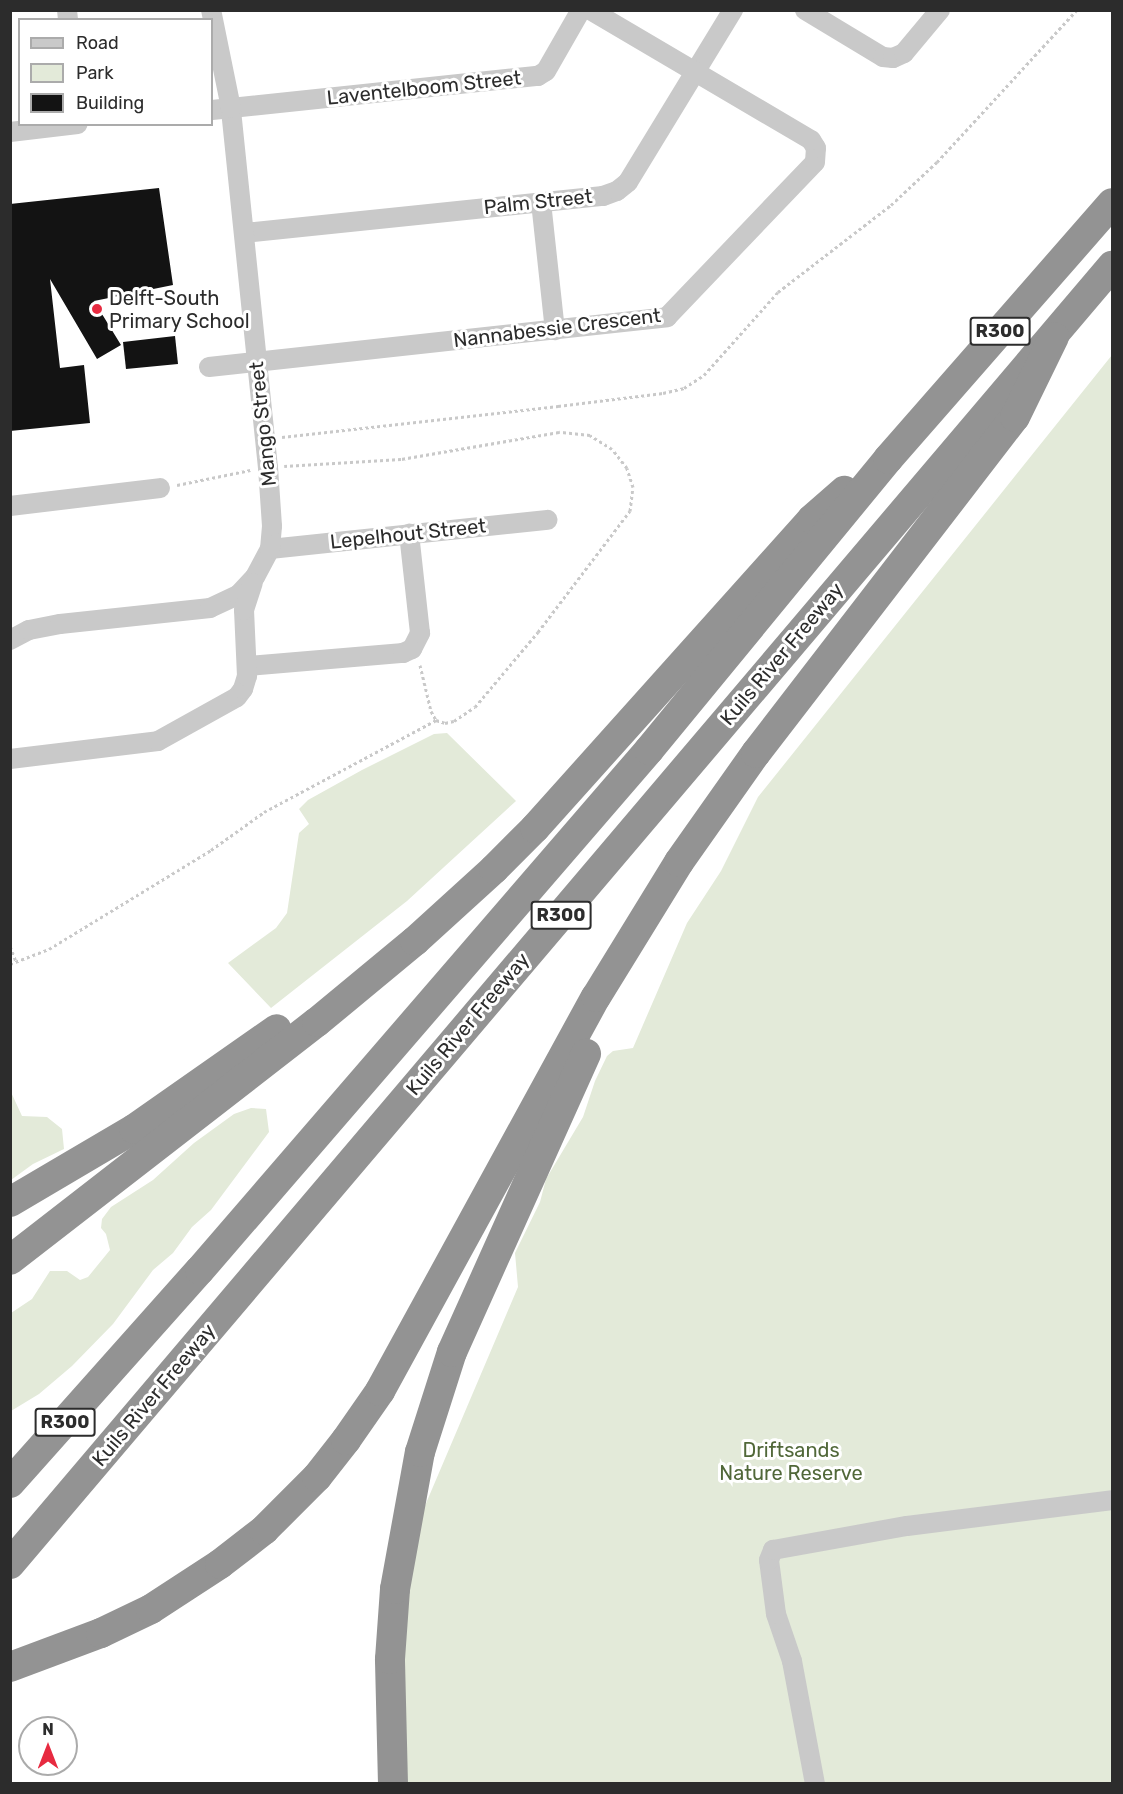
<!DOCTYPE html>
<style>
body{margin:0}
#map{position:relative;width:1123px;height:1794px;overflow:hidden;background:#fff;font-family:Rubik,sans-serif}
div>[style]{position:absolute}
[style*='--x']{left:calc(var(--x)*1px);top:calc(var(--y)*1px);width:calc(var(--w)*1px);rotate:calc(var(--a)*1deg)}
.green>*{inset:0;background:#e3ead9}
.building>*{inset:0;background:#131313}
.path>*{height:3px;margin-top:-1.5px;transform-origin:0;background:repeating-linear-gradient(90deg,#c9c9c9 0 3px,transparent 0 6px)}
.minor>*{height:20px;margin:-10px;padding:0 10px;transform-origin:10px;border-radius:10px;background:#c9c9c9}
.highway>*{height:30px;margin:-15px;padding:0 15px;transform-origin:15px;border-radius:15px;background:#939393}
.dots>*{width:16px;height:16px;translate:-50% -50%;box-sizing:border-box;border:3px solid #fff;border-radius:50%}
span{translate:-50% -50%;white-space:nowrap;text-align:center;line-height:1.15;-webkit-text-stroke:6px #fff;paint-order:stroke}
.shield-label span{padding:2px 4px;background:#fff;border:2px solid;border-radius:4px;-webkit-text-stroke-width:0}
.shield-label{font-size:18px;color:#2c2c2c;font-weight:700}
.street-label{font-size:20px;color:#2c2c2c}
.poi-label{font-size:20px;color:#2c2c2c}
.left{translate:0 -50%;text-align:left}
.park-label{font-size:20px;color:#516839}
.frame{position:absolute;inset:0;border:12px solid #2c2c2c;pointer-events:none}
.legend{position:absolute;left:18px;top:18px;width:195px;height:108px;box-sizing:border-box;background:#fff;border:2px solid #ababab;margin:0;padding:8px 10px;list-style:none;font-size:18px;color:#2c2c2c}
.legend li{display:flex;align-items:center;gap:12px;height:30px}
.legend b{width:30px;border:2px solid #ababab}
.north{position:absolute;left:18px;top:1716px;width:60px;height:60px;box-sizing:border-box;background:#fff;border:2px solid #ababab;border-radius:50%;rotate:0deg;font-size:16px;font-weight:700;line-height:24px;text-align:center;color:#2c2c2c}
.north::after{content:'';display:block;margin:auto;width:21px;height:27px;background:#e72a40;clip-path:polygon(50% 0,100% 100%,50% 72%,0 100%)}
</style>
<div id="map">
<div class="green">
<i style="clip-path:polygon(1112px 355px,1112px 1783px,398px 1783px,387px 1595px,518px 1287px,515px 1253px,540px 1202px,546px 1179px,583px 1117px,595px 1081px,607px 1056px,613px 1051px,633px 1048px,687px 923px,721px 871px,758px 797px)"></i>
<i style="clip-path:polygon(447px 733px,516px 801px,407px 901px,271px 1008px,228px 963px,276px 928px,287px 913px,299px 833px,309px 824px,299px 809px,308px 800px,362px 770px,434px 734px)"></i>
<i style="clip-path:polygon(10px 1090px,22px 1116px,47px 1117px,62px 1129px,64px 1149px,33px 1164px,11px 1180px)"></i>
<i style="clip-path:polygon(251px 1108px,266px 1109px,269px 1132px,211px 1210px,192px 1227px,173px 1253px,153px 1270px,113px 1324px,72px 1366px,39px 1394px,11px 1411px,11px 1313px,32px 1299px,50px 1271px,67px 1271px,80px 1280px,88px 1277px,110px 1250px,106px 1234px,101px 1228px,102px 1219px,111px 1207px,153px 1180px,194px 1143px,234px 1114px)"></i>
</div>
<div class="building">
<i style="clip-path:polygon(159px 188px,173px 285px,94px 301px,121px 345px,97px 359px,50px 279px,60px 368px,84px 365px,90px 423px,10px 431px,10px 204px)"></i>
<i style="clip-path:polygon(175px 336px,178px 364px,126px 369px,123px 342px)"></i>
</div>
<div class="path">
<i style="--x:282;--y:437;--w:278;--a:-6.4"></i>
<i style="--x:558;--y:406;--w:106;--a:-7.1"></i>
<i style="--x:663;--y:393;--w:22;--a:-13"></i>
<i style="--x:684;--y:388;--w:24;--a:-33"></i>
<i style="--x:704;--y:375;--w:111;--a:-48.3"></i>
<i style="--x:778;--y:292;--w:143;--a:-37.6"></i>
<i style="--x:891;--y:205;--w:63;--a:-43.1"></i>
<i style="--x:937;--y:162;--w:207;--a:-47.4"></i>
<i style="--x:177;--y:485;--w:75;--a:-11.6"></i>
<i style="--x:420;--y:665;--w:47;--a:76.6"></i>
<i style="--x:431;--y:711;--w:10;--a:61"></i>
<i style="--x:10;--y:946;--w:17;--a:69"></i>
<i style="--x:10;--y:964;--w:42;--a:-21"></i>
<i style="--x:49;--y:949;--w:190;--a:-31.4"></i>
<i style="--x:211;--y:850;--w:65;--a:-35.6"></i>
<i style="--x:264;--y:812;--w:195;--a:-28.1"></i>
<i style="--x:436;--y:720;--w:9;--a:18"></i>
<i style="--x:445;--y:723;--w:9;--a:-13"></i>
<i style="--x:454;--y:721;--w:25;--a:-34"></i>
<i style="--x:475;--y:707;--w:98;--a:-50"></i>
<i style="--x:538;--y:632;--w:152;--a:-52.8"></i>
<i style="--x:630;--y:511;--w:24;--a:-83"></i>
<i style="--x:633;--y:487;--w:20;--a:-108"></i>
<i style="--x:627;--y:468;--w:24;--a:-128"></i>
<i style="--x:612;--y:449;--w:26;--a:-148"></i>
<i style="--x:590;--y:435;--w:31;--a:-174"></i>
<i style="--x:559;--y:432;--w:160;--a:170.3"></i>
<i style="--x:401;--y:459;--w:117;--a:176.6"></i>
</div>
<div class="minor">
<i style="--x:67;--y:10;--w:10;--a:84"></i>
<i style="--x:805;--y:10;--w:91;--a:31.1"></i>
<i style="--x:883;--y:57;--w:10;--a:6"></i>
<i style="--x:893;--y:58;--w:12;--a:-24"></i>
<i style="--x:904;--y:53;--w:56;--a:-50.1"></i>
<i style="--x:212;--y:110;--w:328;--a:-6"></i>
<i style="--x:538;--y:76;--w:9;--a:-32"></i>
<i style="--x:546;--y:71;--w:70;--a:-60.2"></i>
<i style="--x:10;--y:132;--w:68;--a:-6.7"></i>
<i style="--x:541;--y:202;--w:129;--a:83.8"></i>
<i style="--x:244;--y:233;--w:361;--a:-5.9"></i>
<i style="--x:603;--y:196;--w:15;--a:-20"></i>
<i style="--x:617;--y:191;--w:14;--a:-39"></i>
<i style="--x:628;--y:182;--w:202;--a:-58.6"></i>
<i style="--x:209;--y:367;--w:461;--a:-6.2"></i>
<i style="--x:667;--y:317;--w:214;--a:-46.3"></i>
<i style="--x:815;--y:162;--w:14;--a:-86"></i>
<i style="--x:816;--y:148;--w:9;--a:-122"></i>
<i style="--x:811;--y:140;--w:256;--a:-149.5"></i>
<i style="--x:10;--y:506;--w:151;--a:-6.8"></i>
<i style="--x:270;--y:549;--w:279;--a:-6"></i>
<i style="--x:10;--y:640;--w:21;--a:-28"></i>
<i style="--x:29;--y:630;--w:32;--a:-11"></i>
<i style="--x:60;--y:624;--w:151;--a:-6.1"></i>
<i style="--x:210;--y:608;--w:31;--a:-25"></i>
<i style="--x:238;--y:595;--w:25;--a:-47"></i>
<i style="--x:255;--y:577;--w:32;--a:-62"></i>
<i style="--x:270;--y:549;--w:23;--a:-85"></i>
<i style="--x:272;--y:526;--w:58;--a:-93.9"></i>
<i style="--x:268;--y:468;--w:362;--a:-95.9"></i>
<i style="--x:231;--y:108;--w:100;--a:-101.5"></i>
<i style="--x:247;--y:666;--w:157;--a:-4.8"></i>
<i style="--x:403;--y:653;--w:10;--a:-24"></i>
<i style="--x:412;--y:649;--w:18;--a:-63"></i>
<i style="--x:420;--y:633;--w:100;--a:-96.3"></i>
<i style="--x:10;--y:759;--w:149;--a:-6.9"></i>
<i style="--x:158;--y:741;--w:90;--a:-29.1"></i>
<i style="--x:237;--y:697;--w:10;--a:-53"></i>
<i style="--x:243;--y:689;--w:14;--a:-73"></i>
<i style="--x:247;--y:676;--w:66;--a:-92.6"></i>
<i style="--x:244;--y:610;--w:28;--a:-72"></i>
<i style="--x:815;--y:1784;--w:125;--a:-100.6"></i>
<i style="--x:792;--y:1661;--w:50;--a:-108.8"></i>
<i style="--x:776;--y:1614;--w:54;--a:-97.4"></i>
<i style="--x:769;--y:1560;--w:11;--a:-68"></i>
<i style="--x:773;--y:1550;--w:136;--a:-10.2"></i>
<i style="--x:907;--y:1526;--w:207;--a:-7.2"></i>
</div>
<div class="highway">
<i style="--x:10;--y:1202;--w:144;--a:-30.5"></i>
<i style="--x:134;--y:1129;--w:174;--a:-35"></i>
<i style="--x:10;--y:1260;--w:388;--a:-37.8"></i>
<i style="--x:317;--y:1022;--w:127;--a:-39.6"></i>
<i style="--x:415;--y:941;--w:107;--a:-42.3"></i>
<i style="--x:494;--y:869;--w:58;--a:-45"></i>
<i style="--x:535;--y:828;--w:415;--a:-48.1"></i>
<i style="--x:812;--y:519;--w:43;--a:-41.2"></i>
<i style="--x:10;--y:1483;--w:285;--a:-48.3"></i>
<i style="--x:200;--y:1270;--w:687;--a:-49.19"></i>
<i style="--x:649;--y:750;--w:377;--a:-50.6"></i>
<i style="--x:888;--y:459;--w:340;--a:-48.8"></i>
<i style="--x:10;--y:1564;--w:1703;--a:-49.67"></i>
<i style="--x:10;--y:1667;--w:97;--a:-20.5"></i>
<i style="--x:101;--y:1633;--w:55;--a:-25.6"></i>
<i style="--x:151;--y:1609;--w:82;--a:-33.1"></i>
<i style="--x:220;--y:1564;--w:56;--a:-37.7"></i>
<i style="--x:264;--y:1530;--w:75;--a:-45"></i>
<i style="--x:317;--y:1477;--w:47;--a:-51.9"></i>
<i style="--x:346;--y:1440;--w:60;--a:-55.2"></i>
<i style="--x:380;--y:1391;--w:449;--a:-61.3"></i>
<i style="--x:596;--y:997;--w:158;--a:-58.4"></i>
<i style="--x:679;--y:862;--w:133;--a:-54.8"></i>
<i style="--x:756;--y:753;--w:424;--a:-52.4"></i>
<i style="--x:1015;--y:417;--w:89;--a:-64"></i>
<i style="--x:393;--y:1784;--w:125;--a:-91.4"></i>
<i style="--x:390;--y:1659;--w:70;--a:-85.9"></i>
<i style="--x:395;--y:1589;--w:139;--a:-79.7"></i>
<i style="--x:420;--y:1452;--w:105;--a:-72.3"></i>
<i style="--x:452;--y:1352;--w:327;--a:-65.8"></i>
</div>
<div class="dots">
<i style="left:97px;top:309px;background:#e72a40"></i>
</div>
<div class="shield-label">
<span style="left:1000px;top:331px">R300</span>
<span style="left:561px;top:915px">R300</span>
<span style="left:65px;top:1422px">R300</span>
</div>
<div class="street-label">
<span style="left:424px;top:88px;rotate:-6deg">Laventelboom Street</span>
<span style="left:538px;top:202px;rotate:-6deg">Palm Street</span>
<span style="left:557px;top:328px;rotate:-7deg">Nannabessie Crescent</span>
<span style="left:263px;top:424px;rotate:-96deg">Mango Street</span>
<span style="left:408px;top:534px;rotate:-6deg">Lepelhout Street</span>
<span style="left:782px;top:654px;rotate:-50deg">Kuils River Freeway</span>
<span style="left:468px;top:1024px;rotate:-50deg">Kuils River Freeway</span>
<span style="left:154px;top:1395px;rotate:-50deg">Kuils River Freeway</span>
</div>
<div class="poi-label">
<span class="left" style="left:109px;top:310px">Delft-South<br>Primary School</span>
</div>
<div class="park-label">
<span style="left:791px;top:1462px">Driftsands<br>Nature Reserve</span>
</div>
<div class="frame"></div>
<ul class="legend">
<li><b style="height:8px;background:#c9c9c9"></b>Road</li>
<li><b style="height:16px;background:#e3ead9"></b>Park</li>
<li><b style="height:16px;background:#131313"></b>Building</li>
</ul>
<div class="north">N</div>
</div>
